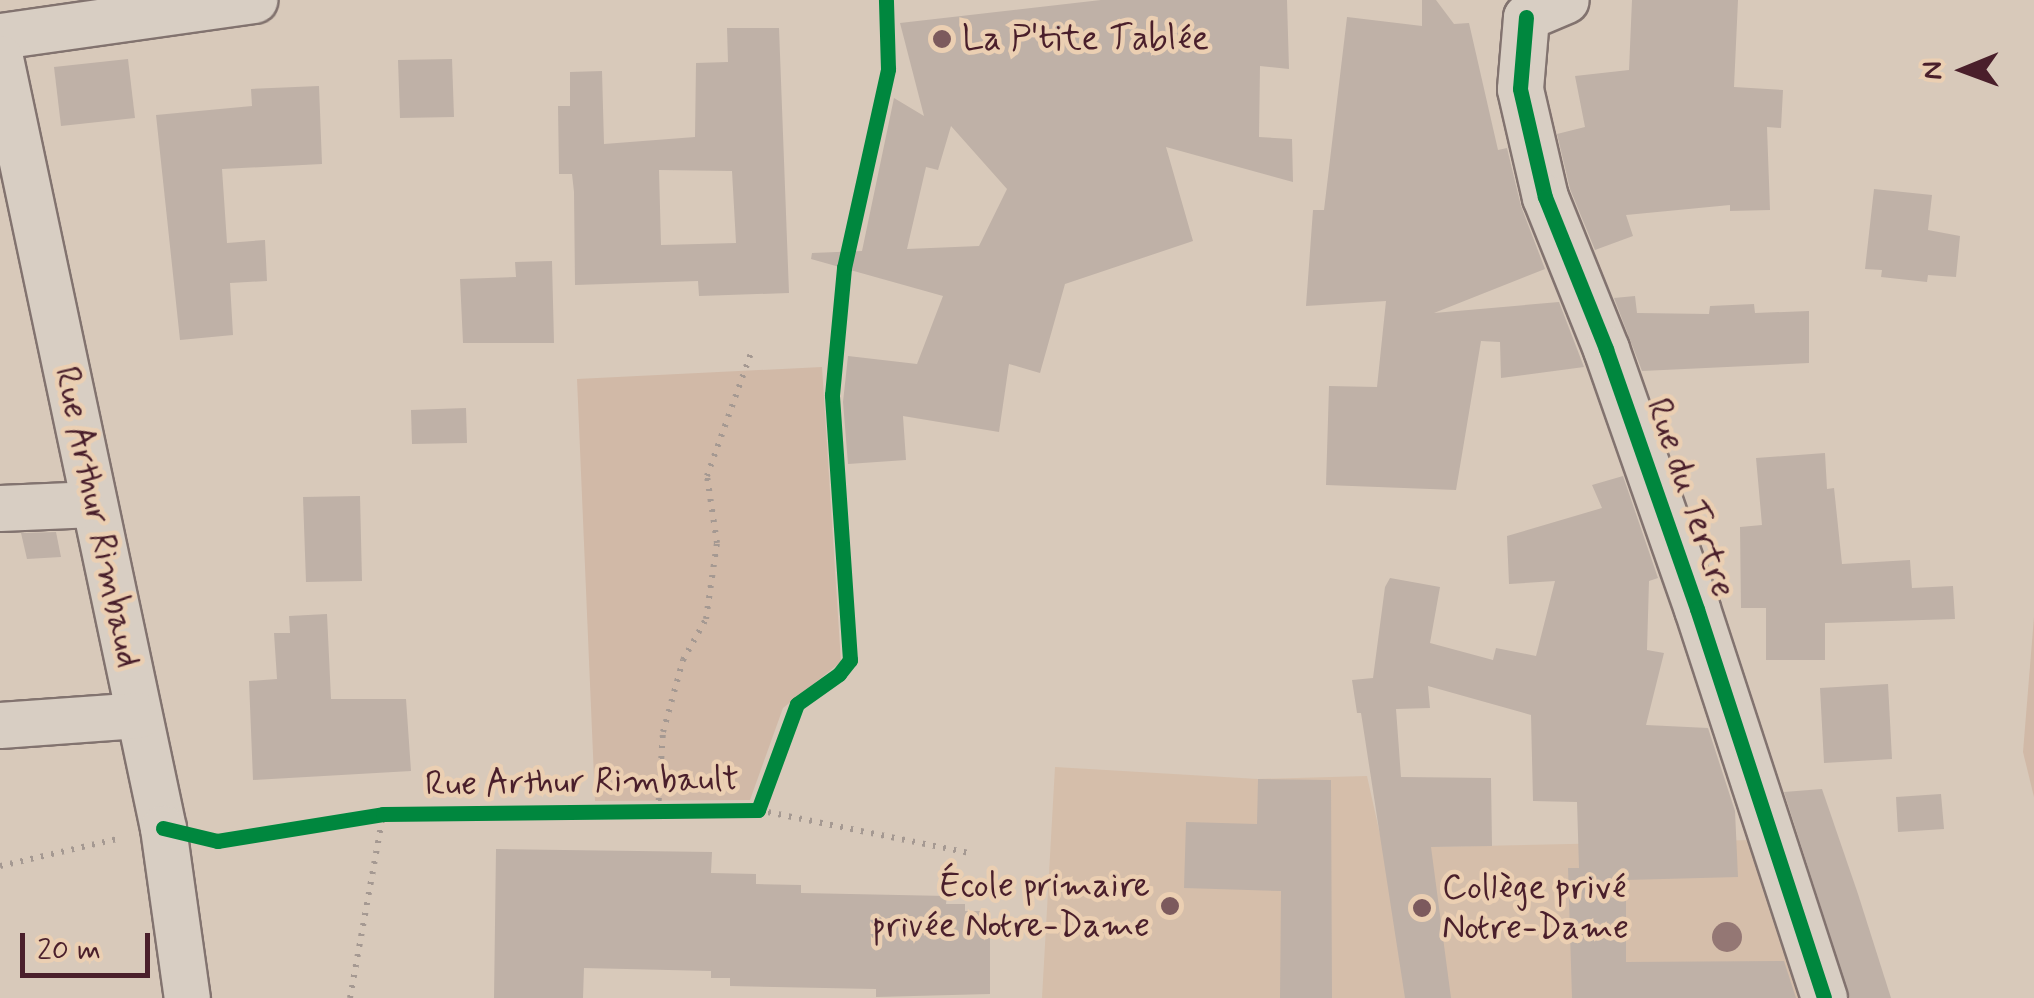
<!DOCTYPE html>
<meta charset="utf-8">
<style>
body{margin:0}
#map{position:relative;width:2034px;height:998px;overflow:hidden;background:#d8c9ba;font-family:Mynerve,sans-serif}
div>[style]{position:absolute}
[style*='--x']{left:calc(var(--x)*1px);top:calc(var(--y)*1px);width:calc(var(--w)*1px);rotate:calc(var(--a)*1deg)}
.built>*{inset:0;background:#d5beaa}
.green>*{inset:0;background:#d1b9a7}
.building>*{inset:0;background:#bfb1a7}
.path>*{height:6px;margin-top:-3px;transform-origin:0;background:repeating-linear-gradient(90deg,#a59992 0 2.5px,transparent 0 10.5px)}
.roads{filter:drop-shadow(2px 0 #82736f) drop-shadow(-2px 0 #82736f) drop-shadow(0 2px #82736f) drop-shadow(0 -2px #82736f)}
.street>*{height:45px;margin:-22.5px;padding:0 22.5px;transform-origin:22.5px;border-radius:22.5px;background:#d8cec3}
.cycleway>*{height:15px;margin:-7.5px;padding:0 7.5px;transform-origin:7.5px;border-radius:7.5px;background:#00873e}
.trees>*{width:30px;height:30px;margin:-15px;border-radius:50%;background:#947774}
.dots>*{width:28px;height:28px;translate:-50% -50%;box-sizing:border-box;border:5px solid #ebcfb2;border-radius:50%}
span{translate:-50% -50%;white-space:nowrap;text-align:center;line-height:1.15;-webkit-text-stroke:9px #ebcfb2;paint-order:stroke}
.poi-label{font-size:35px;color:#4a1f2b}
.left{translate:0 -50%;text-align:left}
.right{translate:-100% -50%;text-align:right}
.street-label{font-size:35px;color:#4a1f2b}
.north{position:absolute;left:1914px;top:20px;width:100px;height:100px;-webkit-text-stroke:8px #ebcfb2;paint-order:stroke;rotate:269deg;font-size:28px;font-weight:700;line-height:40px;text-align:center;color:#4a1f2b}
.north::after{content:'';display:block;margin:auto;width:35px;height:45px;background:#4a1f2b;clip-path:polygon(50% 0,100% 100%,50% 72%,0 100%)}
.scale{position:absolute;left:20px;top:933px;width:130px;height:45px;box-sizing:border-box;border:5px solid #4a1f2b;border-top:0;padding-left:12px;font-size:30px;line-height:35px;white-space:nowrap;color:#4a1f2b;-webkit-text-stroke:8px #ebcfb2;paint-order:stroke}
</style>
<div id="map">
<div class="built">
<i style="clip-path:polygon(1055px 767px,1258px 779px,1367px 776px,1383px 848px,1752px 840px,1804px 998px,1042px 998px)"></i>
</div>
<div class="green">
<i style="clip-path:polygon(822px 367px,841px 662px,783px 708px,750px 800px,595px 801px,577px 379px)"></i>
<i style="clip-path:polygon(2034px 617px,2034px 797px,2023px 752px)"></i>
</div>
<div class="building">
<i style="clip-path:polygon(evenodd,1101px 0,1287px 0,1289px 69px,1260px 66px,1259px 137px,1292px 139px,1293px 182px,1166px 147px,1193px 241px,1065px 284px,1040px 373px,1009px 364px,999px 432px,903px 416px,906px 460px,848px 464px,843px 402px,848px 356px,917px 364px,943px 296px,811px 259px,812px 253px,862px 251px,894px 98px,924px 116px,900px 23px,1101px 0,951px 126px,1007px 189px,979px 246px,907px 249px,926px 167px,938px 170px,951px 126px)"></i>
<i style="clip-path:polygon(1422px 0,1436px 0,1454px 24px,1469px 23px,1498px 150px,1507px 148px,1521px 206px,1545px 269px,1434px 313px,1559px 302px,1584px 367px,1501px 378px,1500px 342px,1481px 341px,1456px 490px,1326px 485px,1329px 386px,1377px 387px,1386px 301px,1306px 306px,1313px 210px,1324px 210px,1347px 17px,1422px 26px)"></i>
<i style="clip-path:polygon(1632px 0,1738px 0,1734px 87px,1783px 90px,1781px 128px,1767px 127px,1770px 210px,1730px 211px,1730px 205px,1626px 215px,1633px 236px,1595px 250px,1570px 189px,1557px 134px,1585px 127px,1575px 76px,1629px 70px)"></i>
<i style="clip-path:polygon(evenodd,727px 28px,779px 28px,789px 293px,699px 296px,698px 281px,575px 285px,574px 192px,572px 174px,559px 174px,558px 106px,570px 106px,570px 72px,602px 71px,604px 144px,695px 137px,696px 63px,728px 62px,727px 28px,659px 170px,732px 171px,736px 243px,661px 245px,659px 170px)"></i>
<i style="clip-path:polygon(128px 59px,135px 118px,61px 126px,54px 67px)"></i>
<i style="clip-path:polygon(452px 59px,454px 117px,400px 118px,398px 60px)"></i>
<i style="clip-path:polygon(319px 86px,322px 164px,222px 169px,227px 243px,265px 240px,267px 281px,230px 283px,233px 335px,180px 340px,156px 115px,252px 106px,251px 89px)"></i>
<i style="clip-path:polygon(1874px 189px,1932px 195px,1928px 230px,1960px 236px,1956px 277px,1928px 275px,1927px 282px,1881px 277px,1882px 270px,1865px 269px)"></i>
<i style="clip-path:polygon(552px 261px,554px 343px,463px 343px,460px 279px,516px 277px,515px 262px)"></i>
<i style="clip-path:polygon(1635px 296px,1637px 313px,1709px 314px,1710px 306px,1754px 304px,1755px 313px,1809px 311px,1809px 363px,1642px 371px,1614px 298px)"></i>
<i style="clip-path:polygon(466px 408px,467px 443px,412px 444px,411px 410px)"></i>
<i style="clip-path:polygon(1825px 453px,1827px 489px,1834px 488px,1842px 564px,1910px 560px,1912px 588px,1953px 586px,1955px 619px,1825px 623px,1825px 660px,1766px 660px,1766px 608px,1741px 608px,1740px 527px,1762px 525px,1756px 458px)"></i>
<i style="clip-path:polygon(1623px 476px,1658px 578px,1649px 581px,1647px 650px,1664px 653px,1646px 725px,1708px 728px,1735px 811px,1738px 877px,1626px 880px,1626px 962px,1784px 961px,1796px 998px,1572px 998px,1568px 868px,1579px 868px,1577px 802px,1533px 801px,1531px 715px,1428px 686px,1430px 708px,1396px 709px,1401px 777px,1491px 778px,1492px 846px,1431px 847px,1451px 998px,1405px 998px,1361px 713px,1357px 713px,1352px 680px,1373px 678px,1385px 587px,1390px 578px,1440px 587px,1430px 643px,1493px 660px,1496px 648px,1536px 656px,1555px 581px,1509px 584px,1507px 536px,1602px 508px,1592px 485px)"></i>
<i style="clip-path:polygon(360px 496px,362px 581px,306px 582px,303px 497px)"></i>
<i style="clip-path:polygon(56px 532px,61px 557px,27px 559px,21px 533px)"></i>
<i style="clip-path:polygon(327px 614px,331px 699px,406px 699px,411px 771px,253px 780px,249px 681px,277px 679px,274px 633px,290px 633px,289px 616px)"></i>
<i style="clip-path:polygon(1888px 684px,1892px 759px,1824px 763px,1820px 688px)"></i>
<i style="clip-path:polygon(1258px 779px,1331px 780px,1332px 998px,1280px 998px,1281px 891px,1184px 888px,1186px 822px,1257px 824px)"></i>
<i style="clip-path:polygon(1822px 789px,1858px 894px,1891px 998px,1850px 998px,1784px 792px)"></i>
<i style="clip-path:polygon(1941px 794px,1944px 829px,1898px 832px,1896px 797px)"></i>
<i style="clip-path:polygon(496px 849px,712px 852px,711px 873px,756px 874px,756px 884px,801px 885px,801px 893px,947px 896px,946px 904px,965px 904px,965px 911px,990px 911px,990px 994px,876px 997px,876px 989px,730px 986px,730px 978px,711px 978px,711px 971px,584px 968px,583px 998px,494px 998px)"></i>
</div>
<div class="path">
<i style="--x:758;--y:810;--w:220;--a:11.5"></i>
<i style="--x:658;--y:811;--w:79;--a:-86.4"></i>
<i style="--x:663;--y:732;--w:75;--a:-74.5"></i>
<i style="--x:683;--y:660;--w:47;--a:-60.7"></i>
<i style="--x:706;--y:619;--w:77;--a:-81.8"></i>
<i style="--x:717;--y:543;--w:68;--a:-98.5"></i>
<i style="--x:707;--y:476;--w:134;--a:-70.3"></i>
<i style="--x:206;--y:838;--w:11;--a:15"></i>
<i style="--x:217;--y:841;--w:168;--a:-9.2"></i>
<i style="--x:383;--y:814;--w:375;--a:-0.6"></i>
<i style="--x:758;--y:810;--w:113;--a:-69.8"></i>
<i style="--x:797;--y:704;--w:52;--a:-35.5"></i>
<i style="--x:839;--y:674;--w:18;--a:-52"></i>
<i style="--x:850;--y:660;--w:266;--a:-93.9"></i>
<i style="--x:832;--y:395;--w:128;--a:-84.6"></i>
<i style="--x:844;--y:268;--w:204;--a:-77.5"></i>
<i style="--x:888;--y:69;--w:69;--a:-91.7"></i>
<i style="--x:0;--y:866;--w:124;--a:-13"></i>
<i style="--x:350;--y:998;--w:187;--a:-79.8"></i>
</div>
<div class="roads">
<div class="street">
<i style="--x:1526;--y:17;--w:72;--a:94.8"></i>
<i style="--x:1520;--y:89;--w:111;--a:77"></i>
<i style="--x:1545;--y:197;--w:164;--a:68.1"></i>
<i style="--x:1606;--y:349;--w:275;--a:70.7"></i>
<i style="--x:1697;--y:609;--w:409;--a:71.9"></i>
<i style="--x:1526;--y:17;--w:43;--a:-23"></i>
<i style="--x:0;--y:36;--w:257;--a:-8.1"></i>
<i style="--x:0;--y:58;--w:787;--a:78.05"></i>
<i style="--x:163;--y:828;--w:172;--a:82"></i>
<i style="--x:0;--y:508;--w:94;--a:-2.4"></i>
<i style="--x:0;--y:725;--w:138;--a:-4.1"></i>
</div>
</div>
<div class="cycleway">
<i style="--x:1526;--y:17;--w:72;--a:94.8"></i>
<i style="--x:1520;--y:89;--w:111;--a:77"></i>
<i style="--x:1545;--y:197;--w:164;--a:68.1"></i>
<i style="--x:1606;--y:349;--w:275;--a:70.7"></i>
<i style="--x:1697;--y:609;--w:409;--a:71.9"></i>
<i style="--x:163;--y:828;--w:56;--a:13.5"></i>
<i style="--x:217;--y:841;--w:168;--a:-9.2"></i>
<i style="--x:383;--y:814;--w:375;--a:-0.6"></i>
<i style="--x:758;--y:810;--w:113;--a:-69.8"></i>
<i style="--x:797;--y:704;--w:52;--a:-35.5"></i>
<i style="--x:839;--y:674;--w:18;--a:-52"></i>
<i style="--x:850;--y:660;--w:266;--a:-93.9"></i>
<i style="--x:832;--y:395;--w:128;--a:-84.6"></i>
<i style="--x:844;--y:268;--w:204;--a:-77.5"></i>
<i style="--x:888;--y:69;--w:69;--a:-91.7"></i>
</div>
<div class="trees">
<i style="left:1727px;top:937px"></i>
</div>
<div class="dots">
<i style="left:942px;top:39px;background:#7c5a5d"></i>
<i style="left:1170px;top:906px;background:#7c5a5d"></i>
<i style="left:1422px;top:908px;background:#7c5a5d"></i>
</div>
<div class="poi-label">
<span class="left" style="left:962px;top:39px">La P'tite Tablée</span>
<span class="right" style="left:1150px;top:906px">École primaire<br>privée Notre-Dame</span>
<span class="left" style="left:1442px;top:908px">Collège privé<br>Notre-Dame</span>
</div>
<div class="street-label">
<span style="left:1690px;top:498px;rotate:71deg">Rue du Tertre</span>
<span style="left:97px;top:517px;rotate:78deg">Rue Arthur Rimbaud</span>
<span style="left:582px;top:782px;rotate:-1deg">Rue Arthur Rimbault</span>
</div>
<div class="north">N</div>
<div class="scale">20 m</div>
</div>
